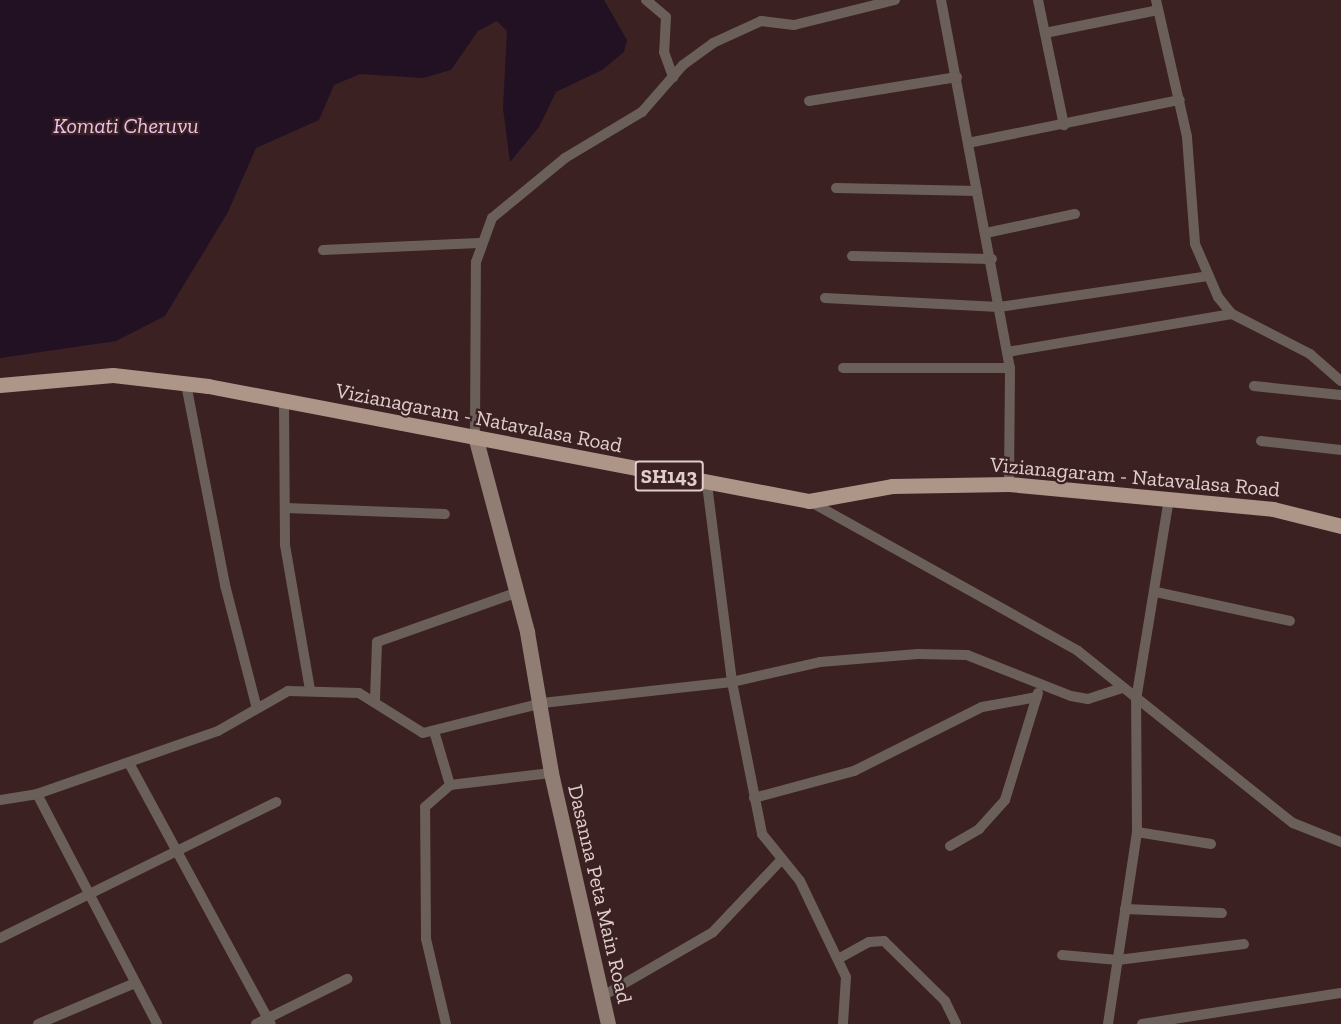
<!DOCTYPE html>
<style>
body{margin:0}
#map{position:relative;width:1341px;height:1024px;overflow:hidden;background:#3b2121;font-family:"Zilla Slab",serif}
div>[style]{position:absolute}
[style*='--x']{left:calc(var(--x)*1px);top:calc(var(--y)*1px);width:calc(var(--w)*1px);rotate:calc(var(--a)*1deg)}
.water>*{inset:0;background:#221023}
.street>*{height:10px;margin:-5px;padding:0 5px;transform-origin:5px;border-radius:5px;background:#6b5f59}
.secondary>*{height:15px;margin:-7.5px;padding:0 7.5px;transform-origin:7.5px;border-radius:7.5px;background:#907e74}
.primary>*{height:15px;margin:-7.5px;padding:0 7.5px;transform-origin:7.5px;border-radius:7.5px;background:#ad9588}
span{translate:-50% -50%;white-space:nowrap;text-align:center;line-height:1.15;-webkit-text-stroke:4.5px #3b2121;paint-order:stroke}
.shield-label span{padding:2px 4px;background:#3b2121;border:2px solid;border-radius:4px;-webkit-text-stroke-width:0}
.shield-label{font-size:20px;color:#e0cecd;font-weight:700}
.street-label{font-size:21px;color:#e0cecd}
.water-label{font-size:22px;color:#eac1ee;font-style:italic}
</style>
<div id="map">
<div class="water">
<i style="clip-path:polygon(0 0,604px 0,627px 40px,624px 52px,602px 70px,556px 92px,539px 127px,510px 162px,503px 108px,507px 31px,497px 21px,478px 31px,451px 70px,423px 78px,360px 74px,334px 85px,319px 120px,256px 148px,228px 212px,165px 316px,116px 341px,0 358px)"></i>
</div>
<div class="street">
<i style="--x:646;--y:0;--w:26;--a:40"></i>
<i style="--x:666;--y:17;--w:35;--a:93"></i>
<i style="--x:664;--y:52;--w:27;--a:70"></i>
<i style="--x:941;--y:0;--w:374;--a:79.4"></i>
<i style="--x:1010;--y:368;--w:116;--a:90.5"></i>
<i style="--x:1038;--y:0;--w:128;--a:78.3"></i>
<i style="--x:1156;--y:0;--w:140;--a:77.2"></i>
<i style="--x:1187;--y:137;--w:107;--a:85.7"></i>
<i style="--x:1195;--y:244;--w:58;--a:66.5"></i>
<i style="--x:1218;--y:297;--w:22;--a:51"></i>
<i style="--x:1232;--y:314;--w:88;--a:27.1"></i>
<i style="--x:1310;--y:354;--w:41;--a:41.1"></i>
<i style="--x:1045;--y:33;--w:115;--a:-11.5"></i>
<i style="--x:809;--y:101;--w:150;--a:-9.2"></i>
<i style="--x:968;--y:143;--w:216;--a:-11.5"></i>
<i style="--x:836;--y:188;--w:141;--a:1.2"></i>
<i style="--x:986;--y:233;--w:91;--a:-12.1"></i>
<i style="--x:323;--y:250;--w:156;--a:-2.6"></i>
<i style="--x:852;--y:256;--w:140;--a:1.2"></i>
<i style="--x:825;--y:298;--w:174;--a:3"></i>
<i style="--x:999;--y:307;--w:211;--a:-8.4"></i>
<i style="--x:1007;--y:352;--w:228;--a:-9.6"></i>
<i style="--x:843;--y:368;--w:167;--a:0"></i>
<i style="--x:186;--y:384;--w:205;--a:79"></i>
<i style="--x:225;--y:585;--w:124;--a:75.5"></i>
<i style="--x:1254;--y:386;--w:87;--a:5.9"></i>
<i style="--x:284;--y:403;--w:142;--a:89.6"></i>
<i style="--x:285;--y:545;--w:146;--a:80.2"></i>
<i style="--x:475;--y:436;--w:174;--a:-89.7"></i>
<i style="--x:476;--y:262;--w:47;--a:-70"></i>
<i style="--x:492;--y:218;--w:94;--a:-39.4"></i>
<i style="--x:565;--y:158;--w:90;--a:-30.9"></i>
<i style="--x:642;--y:112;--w:62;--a:-48.9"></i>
<i style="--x:683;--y:65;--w:37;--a:-36"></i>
<i style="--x:713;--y:43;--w:53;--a:-24.6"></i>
<i style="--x:761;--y:21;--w:33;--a:7"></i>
<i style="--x:794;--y:25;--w:104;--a:-13.9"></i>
<i style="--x:1261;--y:441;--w:81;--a:6.4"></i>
<i style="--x:707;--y:484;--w:200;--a:82.8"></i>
<i style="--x:732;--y:682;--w:155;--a:78.8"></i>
<i style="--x:762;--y:834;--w:60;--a:51"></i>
<i style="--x:800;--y:881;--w:106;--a:64.4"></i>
<i style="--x:846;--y:977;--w:47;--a:93.7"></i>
<i style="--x:809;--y:501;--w:308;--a:29.1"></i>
<i style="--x:1078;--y:651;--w:275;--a:38.7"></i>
<i style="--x:1293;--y:823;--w:52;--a:21.6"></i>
<i style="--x:286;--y:508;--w:159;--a:2.2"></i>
<i style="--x:1156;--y:592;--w:137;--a:12.2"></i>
<i style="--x:375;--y:700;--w:58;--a:-88"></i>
<i style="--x:377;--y:642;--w:150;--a:-19.5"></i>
<i style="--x:434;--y:731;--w:56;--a:73.5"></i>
<i style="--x:129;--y:763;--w:297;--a:61.5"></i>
<i style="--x:37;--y:794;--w:259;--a:62.4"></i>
<i style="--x:754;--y:798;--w:104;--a:-15.1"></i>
<i style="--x:854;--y:771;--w:143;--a:-26.6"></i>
<i style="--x:982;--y:707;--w:56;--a:-10.3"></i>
<i style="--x:0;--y:800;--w:37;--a:-9"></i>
<i style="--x:37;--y:794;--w:192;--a:-19.2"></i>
<i style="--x:218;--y:731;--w:81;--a:-29.7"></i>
<i style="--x:288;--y:691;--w:71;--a:1.6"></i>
<i style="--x:359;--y:693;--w:75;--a:32"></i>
<i style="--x:423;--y:733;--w:123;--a:-14.1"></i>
<i style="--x:542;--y:703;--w:191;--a:-6.3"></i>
<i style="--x:732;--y:682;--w:90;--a:-12.8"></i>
<i style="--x:820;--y:662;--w:98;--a:-4.7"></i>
<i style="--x:918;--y:654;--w:49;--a:1.2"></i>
<i style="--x:967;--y:655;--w:112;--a:21.5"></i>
<i style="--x:1071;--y:696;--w:17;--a:10"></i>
<i style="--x:1088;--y:699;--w:36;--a:-18"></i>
<i style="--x:1137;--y:832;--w:75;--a:9.2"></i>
<i style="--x:950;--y:846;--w:34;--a:-30"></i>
<i style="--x:979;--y:829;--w:39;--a:-48"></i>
<i style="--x:1005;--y:800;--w:112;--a:-72.9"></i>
<i style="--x:1125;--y:909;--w:97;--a:2.4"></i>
<i style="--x:0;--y:938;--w:308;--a:-26.2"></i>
<i style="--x:1062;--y:955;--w:56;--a:5.1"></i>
<i style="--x:1118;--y:960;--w:127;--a:-7.2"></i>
<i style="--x:838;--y:959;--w:35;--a:-29"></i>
<i style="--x:869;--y:942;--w:15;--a:-4"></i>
<i style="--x:884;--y:941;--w:86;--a:44.5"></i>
<i style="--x:945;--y:1001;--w:25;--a:64"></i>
<i style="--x:601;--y:997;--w:129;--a:-30.1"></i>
<i style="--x:713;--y:932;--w:99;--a:-46.6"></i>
<i style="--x:38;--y:1024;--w:105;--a:-22.9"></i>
<i style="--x:256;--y:1024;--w:102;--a:-26.3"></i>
<i style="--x:446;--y:1024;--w:87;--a:-103.2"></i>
<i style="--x:426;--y:939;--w:132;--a:-90.4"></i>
<i style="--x:425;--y:807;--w:33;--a:-41"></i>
<i style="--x:450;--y:785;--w:102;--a:-6.8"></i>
<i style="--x:1108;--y:1024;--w:194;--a:-81.4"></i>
<i style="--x:1137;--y:832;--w:132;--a:-90.4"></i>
<i style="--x:1136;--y:700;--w:204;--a:-80.7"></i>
<i style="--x:1142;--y:1024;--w:201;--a:-8.9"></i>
</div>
<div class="secondary">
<i style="--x:475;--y:436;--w:203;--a:75.1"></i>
<i style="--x:527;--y:632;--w:143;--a:80.3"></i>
<i style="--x:551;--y:773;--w:257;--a:77.2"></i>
</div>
<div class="primary">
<i style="--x:0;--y:385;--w:113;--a:-5.1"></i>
<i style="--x:113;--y:375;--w:96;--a:6.6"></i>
<i style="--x:208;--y:386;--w:612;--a:10.83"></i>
<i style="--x:809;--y:501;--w:84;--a:-10.2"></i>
<i style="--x:892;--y:486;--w:117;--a:-1"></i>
<i style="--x:1009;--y:484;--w:265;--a:5.4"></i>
<i style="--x:1273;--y:509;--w:70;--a:14"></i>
</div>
<div class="shield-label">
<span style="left:669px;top:476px">SH143</span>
</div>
<div class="street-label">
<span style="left:479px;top:418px;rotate:11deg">Vizianagaram - Natavalasa Road</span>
<span style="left:1135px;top:477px;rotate:5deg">Vizianagaram - Natavalasa Road</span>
<span style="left:600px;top:894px;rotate:77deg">Dasanna Peta Main Road</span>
</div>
<div class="water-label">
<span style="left:126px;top:126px">Komati Cheruvu</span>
</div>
</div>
